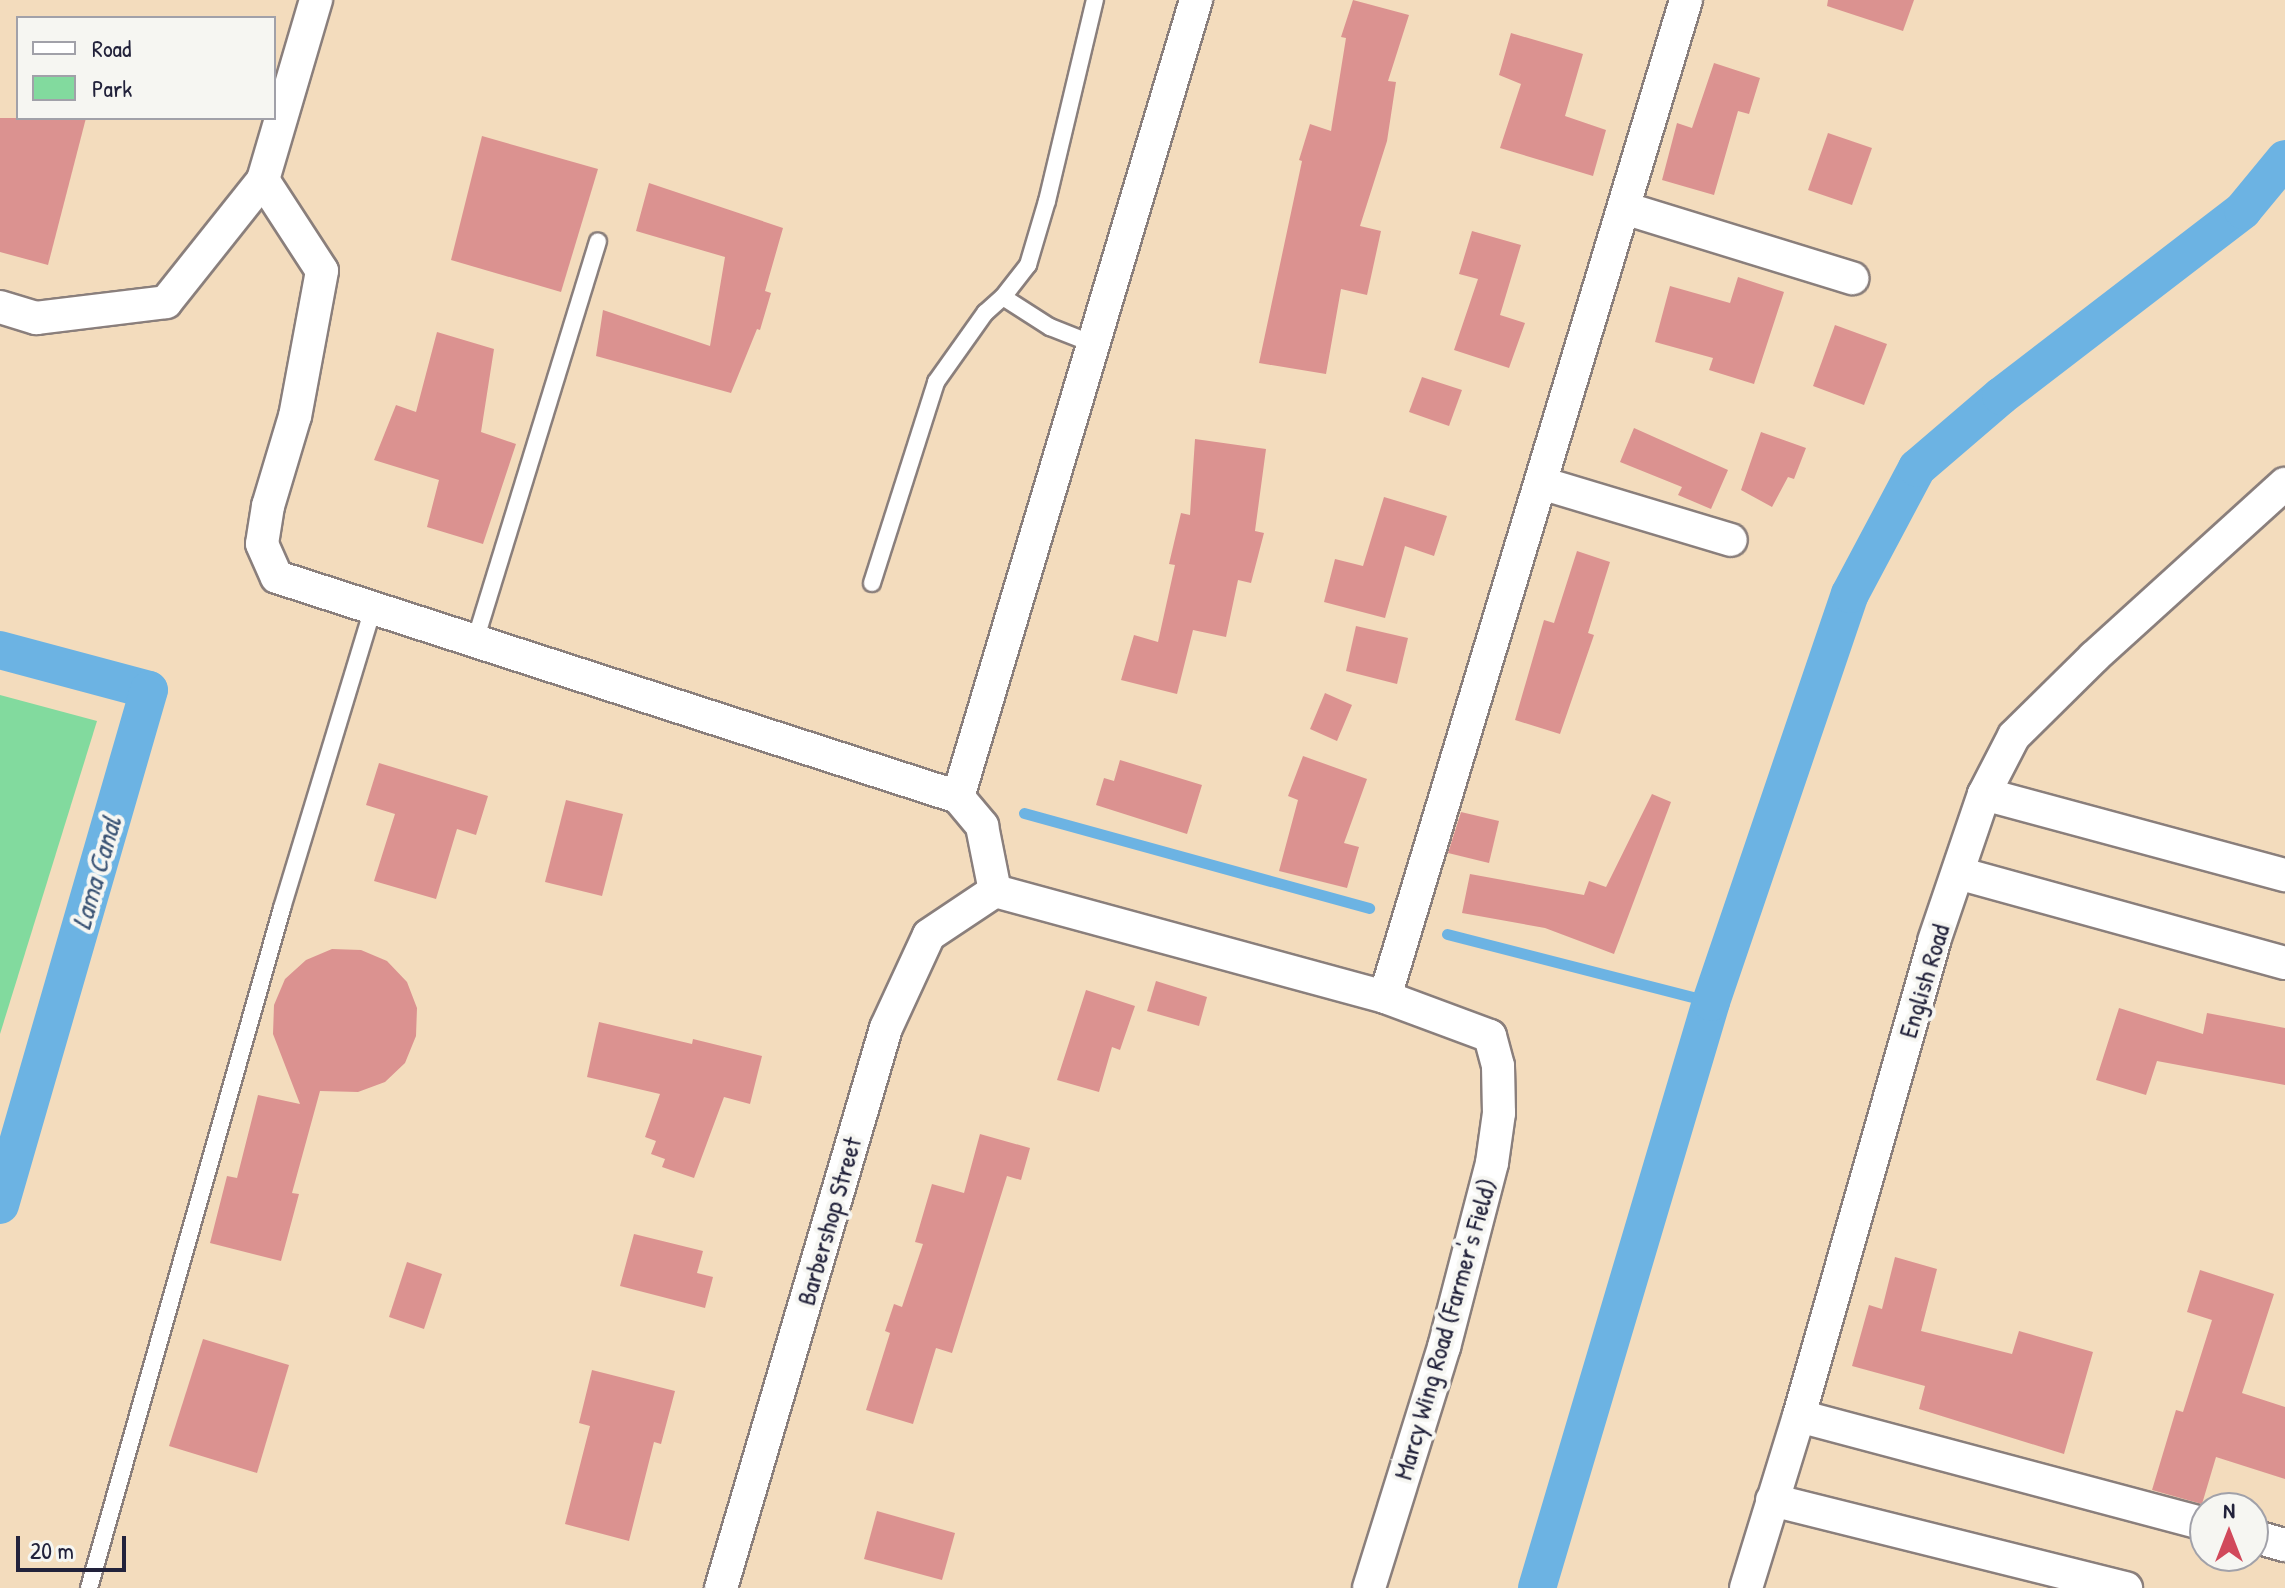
<!DOCTYPE html>
<style>
body{margin:0}
#map{position:relative;width:2285px;height:1588px;overflow:hidden;background:#f3dcbd;font-family:"Patrick Hand",sans-serif}
div>[style]{position:absolute}
[style*='--x']{left:calc(var(--x)*1px);top:calc(var(--y)*1px);width:calc(var(--w)*1px);rotate:calc(var(--a)*1deg)}
.green>*{inset:0;background:#82da9e}
.stream>*{height:11px;margin:-5.5px;padding:0 5.5px;transform-origin:5.5px;border-radius:5.5px;background:#6cb3e3}
.canal>*{height:38px;margin:-19px;padding:0 19px;transform-origin:19px;border-radius:19px;background:#6cb3e3}
.building>*{inset:0;background:#db9290}
.roads{filter:drop-shadow(2px 0 #8a7f7c) drop-shadow(-2px 0 #8a7f7c) drop-shadow(0 2px #8a7f7c) drop-shadow(0 -2px #8a7f7c)}
.lane>*{height:16px;margin:-8px;padding:0 8px;transform-origin:8px;border-radius:8px;background:#fff}
.street>*{height:32px;margin:-16px;padding:0 16px;transform-origin:16px;border-radius:16px;background:#fff}
span{translate:-50% -50%;white-space:nowrap;text-align:center;line-height:1.15;-webkit-text-stroke:8px #f6f6f2;paint-order:stroke}
.street-label{font-size:26px;color:#22223b}
.water-label{font-size:28px;color:#3c5576;font-style:italic}
.legend{position:absolute;left:16px;top:16px;width:260px;height:104px;box-sizing:border-box;background:#f6f6f2;border:2px solid #a1a1a9;margin:0;padding:10px 14px;list-style:none;font-size:24px;color:#22223b}
.legend li{display:flex;align-items:center;gap:16px;height:40px}
.legend b{width:40px;border:2px solid #a1a1a9}
.north{position:absolute;left:2189px;top:1492px;width:80px;height:80px;box-sizing:border-box;background:#f6f6f2;border:2px solid #a1a1a9;border-radius:50%;rotate:0deg;font-size:22px;font-weight:700;line-height:32px;text-align:center;color:#22223b}
.north::after{content:'';display:block;margin:auto;width:28px;height:36px;background:#d1495b;clip-path:polygon(50% 0,100% 100%,50% 72%,0 100%)}
.scale{position:absolute;left:16px;top:1536px;width:110px;height:36px;box-sizing:border-box;border:4px solid #22223b;border-top:0;padding-left:10px;font-size:24px;line-height:28px;white-space:nowrap;color:#22223b;-webkit-text-stroke:6px #f6f6f2;paint-order:stroke}
</style>
<div id="map">
<div class="green">
<i style="clip-path:polygon(0 695px,97px 721px,0 1034px)"></i>
</div>
<div class="stream">
<i style="--x:1024;--y:813;--w:358;--a:15.4"></i>
<i style="--x:1447;--y:934;--w:273;--a:14.4"></i>
</div>
<div class="canal">
<i style="--x:0;--y:650;--w:154;--a:15"></i>
<i style="--x:149;--y:690;--w:536;--a:106.14"></i>
<i style="--x:1537;--y:1588;--w:611;--a:-73.46"></i>
<i style="--x:1711;--y:1002;--w:431;--a:-71.2"></i>
<i style="--x:1850;--y:594;--w:143;--a:-62"></i>
<i style="--x:1917;--y:468;--w:111;--a:-40.6"></i>
<i style="--x:2001;--y:396;--w:305;--a:-37.5"></i>
<i style="--x:2243;--y:210;--w:66;--a:-50.5"></i>
</div>
<div class="building">
<i style="clip-path:polygon(1353px 0,1409px 15px,1388px 81px,1396px 82px,1387px 141px,1360px 226px,1381px 231px,1367px 295px,1341px 289px,1326px 374px,1259px 363px,1302px 161px,1299px 160px,1310px 124px,1331px 131px,1346px 38px,1341px 37px)"></i>
<i style="clip-path:polygon(1828px 0,1914px 0,1903px 31px,1827px 6px)"></i>
<i style="clip-path:polygon(1511px 33px,1583px 54px,1565px 116px,1606px 130px,1593px 176px,1500px 148px,1521px 84px,1499px 75px)"></i>
<i style="clip-path:polygon(1714px 63px,1760px 78px,1749px 114px,1738px 111px,1714px 195px,1662px 180px,1677px 123px,1692px 128px)"></i>
<i style="clip-path:polygon(0 118px,86px 118px,48px 265px,0 252px)"></i>
<i style="clip-path:polygon(1828px 133px,1872px 148px,1852px 205px,1808px 190px)"></i>
<i style="clip-path:polygon(482px 136px,598px 169px,561px 292px,451px 260px)"></i>
<i style="clip-path:polygon(649px 183px,783px 228px,765px 291px,771px 293px,760px 330px,757px 329px,731px 393px,596px 356px,603px 310px,710px 346px,725px 257px,636px 231px)"></i>
<i style="clip-path:polygon(1472px 231px,1521px 245px,1500px 315px,1525px 323px,1509px 368px,1454px 350px,1478px 279px,1459px 274px)"></i>
<i style="clip-path:polygon(1738px 277px,1784px 292px,1754px 384px,1709px 370px,1713px 358px,1655px 342px,1670px 286px,1730px 303px)"></i>
<i style="clip-path:polygon(1835px 325px,1887px 344px,1864px 405px,1813px 386px)"></i>
<i style="clip-path:polygon(437px 332px,494px 349px,481px 432px,516px 444px,483px 544px,427px 527px,439px 480px,374px 460px,396px 405px,416px 412px)"></i>
<i style="clip-path:polygon(1422px 377px,1462px 390px,1449px 426px,1409px 412px)"></i>
<i style="clip-path:polygon(1634px 428px,1728px 470px,1711px 509px,1678px 495px,1682px 487px,1620px 462px)"></i>
<i style="clip-path:polygon(1761px 432px,1806px 448px,1794px 479px,1788px 477px,1772px 507px,1741px 490px)"></i>
<i style="clip-path:polygon(1195px 439px,1266px 449px,1255px 531px,1264px 533px,1251px 583px,1238px 580px,1226px 637px,1193px 630px,1177px 694px,1121px 680px,1134px 635px,1158px 642px,1175px 565px,1169px 564px,1181px 513px,1190px 515px)"></i>
<i style="clip-path:polygon(1384px 497px,1447px 516px,1434px 556px,1405px 546px,1385px 618px,1324px 602px,1335px 559px,1363px 566px)"></i>
<i style="clip-path:polygon(1577px 551px,1610px 562px,1588px 633px,1594px 635px,1560px 734px,1515px 720px,1544px 620px,1554px 623px)"></i>
<i style="clip-path:polygon(1356px 626px,1408px 638px,1397px 684px,1346px 671px)"></i>
<i style="clip-path:polygon(1325px 693px,1352px 705px,1337px 741px,1310px 729px)"></i>
<i style="clip-path:polygon(1303px 756px,1367px 779px,1344px 843px,1359px 847px,1347px 888px,1279px 871px,1298px 800px,1288px 796px)"></i>
<i style="clip-path:polygon(1120px 760px,1202px 785px,1187px 834px,1096px 805px,1104px 778px,1114px 781px)"></i>
<i style="clip-path:polygon(379px 763px,488px 796px,476px 835px,457px 829px,436px 899px,374px 881px,395px 814px,366px 805px)"></i>
<i style="clip-path:polygon(1652px 794px,1671px 802px,1614px 954px,1545px 928px,1462px 913px,1470px 874px,1584px 895px,1589px 881px,1606px 887px)"></i>
<i style="clip-path:polygon(566px 800px,623px 814px,602px 896px,545px 882px)"></i>
<i style="clip-path:polygon(1461px 812px,1499px 821px,1489px 863px,1448px 853px)"></i>
<i style="clip-path:polygon(332px 949px,361px 950px,387px 961px,407px 982px,417px 1008px,416px 1036px,405px 1063px,385px 1082px,358px 1092px,320px 1091px,292px 1193px,299px 1194px,281px 1261px,210px 1243px,227px 1176px,237px 1178px,258px 1095px,300px 1104px,273px 1034px,274px 1005px,285px 979px,306px 960px)"></i>
<i style="clip-path:polygon(1156px 981px,1207px 997px,1199px 1026px,1147px 1011px)"></i>
<i style="clip-path:polygon(1086px 990px,1135px 1006px,1120px 1050px,1112px 1047px,1099px 1092px,1057px 1080px)"></i>
<i style="clip-path:polygon(2119px 1008px,2203px 1034px,2207px 1013px,2285px 1028px,2285px 1085px,2157px 1061px,2146px 1095px,2096px 1080px)"></i>
<i style="clip-path:polygon(599px 1022px,692px 1044px,693px 1039px,762px 1056px,750px 1104px,724px 1097px,694px 1178px,662px 1167px,665px 1159px,651px 1154px,656px 1141px,645px 1137px,660px 1094px,587px 1077px)"></i>
<i style="clip-path:polygon(980px 1134px,1030px 1148px,1021px 1180px,1007px 1176px,952px 1353px,936px 1348px,913px 1424px,866px 1410px,890px 1333px,885px 1331px,894px 1304px,902px 1307px,923px 1244px,915px 1242px,932px 1184px,964px 1193px)"></i>
<i style="clip-path:polygon(634px 1234px,703px 1251px,697px 1273px,713px 1277px,705px 1308px,620px 1286px)"></i>
<i style="clip-path:polygon(1895px 1257px,1937px 1269px,1921px 1331px,2012px 1354px,2019px 1331px,2093px 1352px,2064px 1454px,1919px 1409px,1925px 1386px,1852px 1366px,1869px 1305px,1882px 1309px)"></i>
<i style="clip-path:polygon(407px 1262px,442px 1274px,424px 1329px,389px 1317px)"></i>
<i style="clip-path:polygon(2200px 1270px,2274px 1294px,2242px 1393px,2285px 1407px,2285px 1479px,2216px 1457px,2202px 1504px,2152px 1490px,2176px 1410px,2183px 1412px,2212px 1320px,2187px 1312px)"></i>
<i style="clip-path:polygon(203px 1339px,289px 1365px,257px 1473px,169px 1446px)"></i>
<i style="clip-path:polygon(592px 1370px,675px 1391px,661px 1444px,654px 1442px,629px 1541px,565px 1524px,590px 1426px,579px 1423px)"></i>
<i style="clip-path:polygon(877px 1511px,955px 1533px,942px 1580px,864px 1559px)"></i>
</div>
<div class="roads">
<div class="lane">
<i style="--x:1003;--y:297;--w:56;--a:32.6"></i>
<i style="--x:1050;--y:327;--w:46;--a:21.6"></i>
<i style="--x:872;--y:583;--w:211;--a:-72.3"></i>
<i style="--x:936;--y:382;--w:85;--a:-54.6"></i>
<i style="--x:985;--y:313;--w:24;--a:-42"></i>
<i style="--x:1003;--y:297;--w:41;--a:-52"></i>
<i style="--x:1028;--y:265;--w:67;--a:-73.5"></i>
<i style="--x:1047;--y:201;--w:207;--a:-76.6"></i>
<i style="--x:475;--y:641;--w:418;--a:-72.9"></i>
<i style="--x:89;--y:1588;--w:707;--a:-74.15"></i>
<i style="--x:282;--y:908;--w:313;--a:-73.1"></i>
</div>
<div class="street">
<i style="--x:263;--y:180;--w:108;--a:57"></i>
<i style="--x:322;--y:271;--w:147;--a:100.5"></i>
<i style="--x:295;--y:416;--w:94;--a:106.7"></i>
<i style="--x:268;--y:506;--w:38;--a:99"></i>
<i style="--x:262;--y:544;--w:36;--a:66"></i>
<i style="--x:277;--y:577;--w:716;--a:17.9"></i>
<i style="--x:958;--y:797;--w:38;--a:50"></i>
<i style="--x:982;--y:826;--w:66;--a:78.7"></i>
<i style="--x:1624;--y:208;--w:239;--a:17.1"></i>
<i style="--x:0;--y:307;--w:38;--a:17"></i>
<i style="--x:36;--y:318;--w:131;--a:-7"></i>
<i style="--x:166;--y:302;--w:156;--a:-51.5"></i>
<i style="--x:263;--y:180;--w:188;--a:-73.6"></i>
<i style="--x:1541;--y:483;--w:198;--a:16.7"></i>
<i style="--x:1984;--y:794;--w:312;--a:15.1"></i>
<i style="--x:958;--y:797;--w:832;--a:-73.37"></i>
<i style="--x:1958;--y:873;--w:339;--a:15.4"></i>
<i style="--x:995;--y:891;--w:404;--a:15.2"></i>
<i style="--x:1385;--y:997;--w:112;--a:20.4"></i>
<i style="--x:1490;--y:1036;--w:31;--a:75"></i>
<i style="--x:1498;--y:1066;--w:47;--a:88.8"></i>
<i style="--x:1499;--y:1113;--w:50;--a:98"></i>
<i style="--x:1492;--y:1163;--w:190;--a:104.6"></i>
<i style="--x:1444;--y:1347;--w:252;--a:107.3"></i>
<i style="--x:1385;--y:997;--w:1041;--a:-73.2"></i>
<i style="--x:1799;--y:1416;--w:420;--a:14.9"></i>
<i style="--x:1772;--y:1500;--w:365;--a:14"></i>
<i style="--x:2253;--y:1536;--w:33;--a:16"></i>
<i style="--x:721;--y:1588;--w:584;--a:-73.58"></i>
<i style="--x:886;--y:1028;--w:102;--a:-65.2"></i>
<i style="--x:929;--y:935;--w:79;--a:-33.7"></i>
<i style="--x:1746;--y:1588;--w:180;--a:-72.9"></i>
<i style="--x:1799;--y:1416;--w:494;--a:-74.1"></i>
<i style="--x:1934;--y:941;--w:155;--a:-71.2"></i>
<i style="--x:1984;--y:794;--w:65;--a:-62.7"></i>
<i style="--x:2014;--y:736;--w:112;--a:-44.6"></i>
<i style="--x:2094;--y:657;--w:258;--a:-42.2"></i>
</div>
</div>
<div class="street-label">
<span style="left:1924px;top:981px;rotate:-73deg">English Road</span>
<span style="left:829px;top:1221px;rotate:-74deg">Barbershop Street</span>
<span style="left:1445px;top:1329px;rotate:-74deg">Marcy Wing Road (Farmer's Field)</span>
</div>
<div class="water-label">
<span style="left:96px;top:873px;rotate:-74deg">Lama Canal</span>
</div>
<ul class="legend">
<li><b style="height:10px;background:#fff"></b>Road</li>
<li><b style="height:22px;background:#82da9e"></b>Park</li>
</ul>
<div class="north">N</div>
<div class="scale">20 m</div>
</div>
